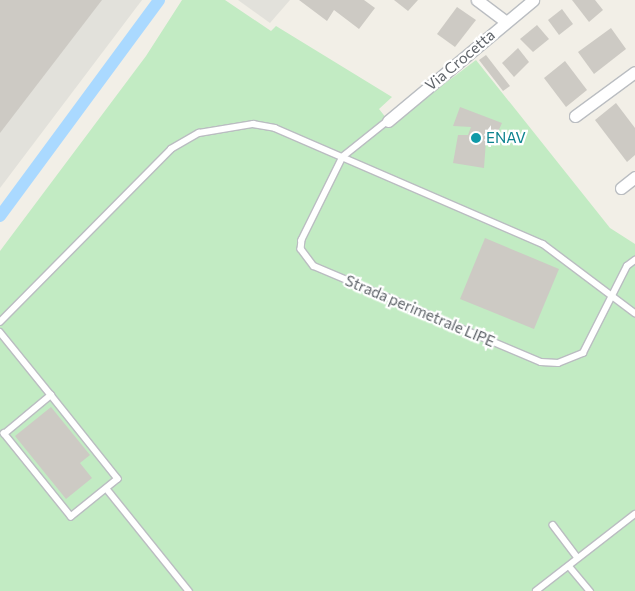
<!DOCTYPE html>
<style>
body{margin:0}
#map{position:relative;width:635px;height:591px;overflow:hidden;background:#f2efe7;font-family:Commissioner,sans-serif}
div>[style]{position:absolute}
[style*='--x']{left:calc(var(--x)*1px);top:calc(var(--y)*1px);width:calc(var(--w)*1px);rotate:calc(var(--a)*1deg)}
.industrial>*{inset:0;background:#e2e1db}
.green>*{inset:0;background:#c2ebc3}
.canal>*{height:12px;margin:-6px;padding:0 6px;transform-origin:6px;border-radius:6px;background:#aad9ff}
.building>*{inset:0;background:#cdcac4}
.roads{filter:drop-shadow(1px 0 #babdc1) drop-shadow(-1px 0 #babdc1) drop-shadow(0 1px #babdc1) drop-shadow(0 -1px #babdc1)}
.lane>*{height:5.5px;margin:-2.75px;padding:0 2.75px;transform-origin:2.75px;border-radius:2.75px;background:#fff}
.street>*{height:11px;margin:-5.5px;padding:0 5.5px;transform-origin:5.5px;border-radius:5.5px;background:#fff}
.dots>*{width:14px;height:14px;translate:-50% -50%;box-sizing:border-box;border:2px solid #fff;border-radius:50%}
span{translate:-50% -50%;white-space:nowrap;text-align:center;line-height:1.15;-webkit-text-stroke:4.5px #fff;paint-order:stroke}
.street-label{font-size:15px;color:#5e6369}
.culture-label{font-size:15px;color:#0d838f}
.left{translate:0 -50%;text-align:left}
</style>
<div id="map">
<div class="industrial">
<i style="clip-path:polygon(0 0,142px 0,0 188px)"></i>
<i style="clip-path:polygon(238px 0,290px 0,270px 23px)"></i>
</div>
<div class="green">
<i style="clip-path:polygon(182px 0,225px 0,271px 31px,276px 26px,392px 97px,379px 109px,391px 124px,476px 60px,610px 228px,635px 244px,635px 591px,0 591px,0 251px,146px 56px)"></i>
</div>
<div class="canal">
<i style="--x:0;--y:216;--w:268;--a:-53.6"></i>
</div>
<div class="building">
<i style="clip-path:polygon(0 0,102px 0,0 133px)"></i>
<i style="clip-path:polygon(299px 0,364px 0,375px 8px,359px 29px,334px 10px,327px 21px)"></i>
<i style="clip-path:polygon(394px 0,418px 0,408px 11px)"></i>
<i style="clip-path:polygon(572px 0,595px 0,603px 10px,589px 22px)"></i>
<i style="clip-path:polygon(457px 7px,476px 20px,455px 47px,437px 34px)"></i>
<i style="clip-path:polygon(562px 9px,573px 24px,559px 35px,548px 20px)"></i>
<i style="clip-path:polygon(537px 25px,549px 39px,533px 52px,520px 39px)"></i>
<i style="clip-path:polygon(611px 28px,626px 49px,594px 74px,578px 52px)"></i>
<i style="clip-path:polygon(518px 48px,529px 62px,514px 77px,502px 63px)"></i>
<i style="clip-path:polygon(486px 55px,510px 86px,503px 91px,479px 60px)"></i>
<i style="clip-path:polygon(565px 61px,587px 90px,566px 107px,544px 78px)"></i>
<i style="clip-path:polygon(616px 103px,635px 128px,635px 155px,627px 162px,595px 120px)"></i>
<i style="clip-path:polygon(460px 107px,502px 123px,494px 141px,486px 141px,484px 168px,453px 163px,458px 135px,468px 135px,471px 127px,453px 126px)"></i>
<i style="clip-path:polygon(485px 238px,559px 269px,534px 329px,460px 299px)"></i>
<i style="clip-path:polygon(51px 407px,90px 455px,80px 463px,92px 478px,66px 499px,15px 436px)"></i>
</div>
<div class="roads">
<div class="lane">
<i style="--x:388;--y:121;--w:58;--a:141.3"></i>
<i style="--x:343;--y:157;--w:93;--a:116.3"></i>
<i style="--x:302;--y:240;--w:9;--a:96"></i>
<i style="--x:301;--y:249;--w:21;--a:53"></i>
<i style="--x:314;--y:266;--w:246;--a:22.9"></i>
<i style="--x:541;--y:362;--w:17;--a:3"></i>
<i style="--x:558;--y:363;--w:27;--a:-22"></i>
<i style="--x:583;--y:353;--w:97;--a:-63.2"></i>
<i style="--x:627;--y:266;--w:10;--a:-37"></i>
<i style="--x:0;--y:322;--w:243;--a:-45.3"></i>
<i style="--x:171;--y:149;--w:32;--a:-30"></i>
<i style="--x:199;--y:133;--w:55;--a:-9.5"></i>
<i style="--x:253;--y:124;--w:22;--a:10"></i>
<i style="--x:275;--y:128;--w:292;--a:23.4"></i>
<i style="--x:543;--y:244;--w:115;--a:36.9"></i>
<i style="--x:0;--y:332;--w:81;--a:51"></i>
<i style="--x:51;--y:395;--w:107;--a:51.4"></i>
<i style="--x:118;--y:479;--w:60;--a:141"></i>
<i style="--x:71;--y:517;--w:107;--a:-128.9"></i>
<i style="--x:4;--y:434;--w:61;--a:-39.7"></i>
<i style="--x:107;--y:489;--w:131;--a:51.2"></i>
<i style="--x:553;--y:525;--w:41;--a:52.9"></i>
<i style="--x:569;--y:566;--w:33;--a:50"></i>
<i style="--x:536;--y:591;--w:125;--a:-37.9"></i>
</div>
<div class="street">
<i style="--x:477;--y:0;--w:36;--a:37"></i>
<i style="--x:575;--y:116;--w:74;--a:-36.3"></i>
<i style="--x:388;--y:121;--w:189;--a:-39.8"></i>
<i style="--x:621;--y:188;--w:18;--a:-38"></i>
</div>
</div>
<div class="dots">
<i style="left:476px;top:138px;background:#0f9aa8"></i>
</div>
<div class="street-label">
<span style="left:460px;top:60px;rotate:-40deg">Via Crocetta</span>
<span style="left:420px;top:311px;rotate:23deg">Strada perimetrale LIPE</span>
</div>
<div class="culture-label">
<span class="left" style="left:486px;top:138px">ENAV</span>
</div>
</div>
